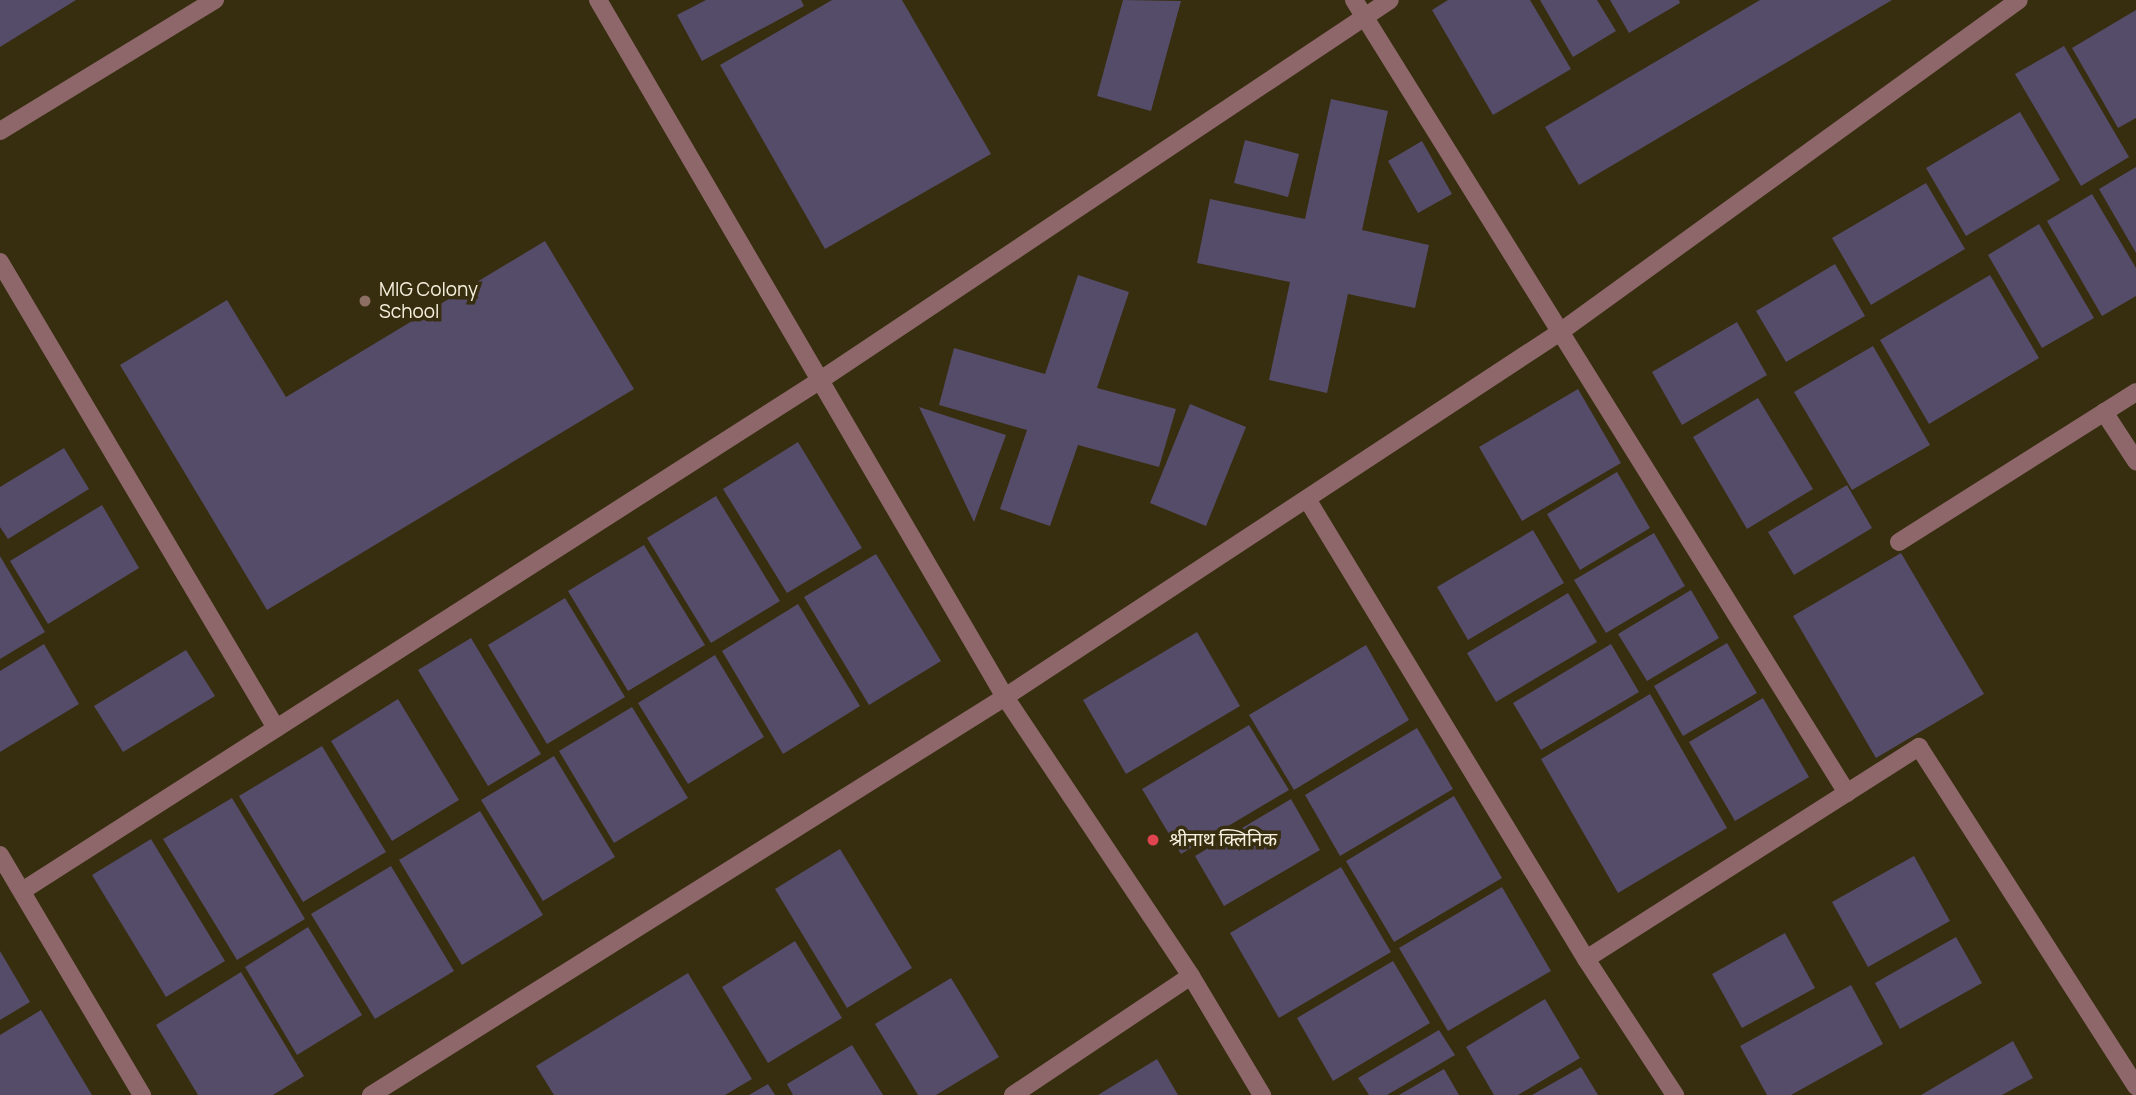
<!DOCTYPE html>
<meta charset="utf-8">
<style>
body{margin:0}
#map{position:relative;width:2136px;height:1095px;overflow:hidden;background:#372d0f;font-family:Manrope,"Noto Sans Devanagari",sans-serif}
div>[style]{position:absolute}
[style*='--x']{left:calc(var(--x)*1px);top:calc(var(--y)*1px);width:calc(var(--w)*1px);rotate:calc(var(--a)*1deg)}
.building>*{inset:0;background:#554c69}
.street>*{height:18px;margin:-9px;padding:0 9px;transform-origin:9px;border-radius:9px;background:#8d676a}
.dots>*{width:19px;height:19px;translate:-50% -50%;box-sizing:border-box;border:4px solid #372d0f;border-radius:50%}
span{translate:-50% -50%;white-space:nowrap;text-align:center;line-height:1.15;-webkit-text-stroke:7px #372d0f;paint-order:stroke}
.poi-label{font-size:19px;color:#f6f0de}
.left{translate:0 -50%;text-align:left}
</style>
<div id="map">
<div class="building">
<i style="clip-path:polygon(0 0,76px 0,0 47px)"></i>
<i style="clip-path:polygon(706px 0,801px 0,804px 6px,702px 61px,677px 15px)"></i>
<i style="clip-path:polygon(832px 0,902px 0,991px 154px,825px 249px,720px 65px)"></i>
<i style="clip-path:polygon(1123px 0,1181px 1px,1151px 111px,1097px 96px)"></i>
<i style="clip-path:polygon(1448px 0,1530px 0,1571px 69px,1493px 115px,1432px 10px)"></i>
<i style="clip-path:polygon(1540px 0,1597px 0,1616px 31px,1573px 57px)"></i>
<i style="clip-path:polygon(1610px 0,1679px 0,1680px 3px,1629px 33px)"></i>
<i style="clip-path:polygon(1760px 0,1892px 0,1579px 185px,1545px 127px)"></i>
<i style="clip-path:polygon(2136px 10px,2136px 118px,2118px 128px,2072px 48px)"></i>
<i style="clip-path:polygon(2064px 46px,2129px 157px,2081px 186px,2015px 74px)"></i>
<i style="clip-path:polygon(1331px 99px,1388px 111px,1362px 230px,1429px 245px,1415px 308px,1348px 294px,1327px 393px,1269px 380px,1290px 282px,1197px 263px,1210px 199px,1305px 219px)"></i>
<i style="clip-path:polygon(2020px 112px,2060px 180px,1966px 236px,1926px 168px)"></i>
<i style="clip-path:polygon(1245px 140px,1299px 154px,1288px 197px,1234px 183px)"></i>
<i style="clip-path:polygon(1422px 141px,1452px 194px,1418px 213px,1388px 161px)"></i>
<i style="clip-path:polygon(2136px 167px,2136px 253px,2099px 189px)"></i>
<i style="clip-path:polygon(1926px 183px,1965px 249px,1871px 305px,1832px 238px)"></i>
<i style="clip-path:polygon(2092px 194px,2136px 268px,2136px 296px,2102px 316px,2047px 221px)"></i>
<i style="clip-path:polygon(2039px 224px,2094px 318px,2042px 348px,1988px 255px)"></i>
<i style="clip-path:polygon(545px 241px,634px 389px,267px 610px,120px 365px,227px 300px,286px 397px)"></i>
<i style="clip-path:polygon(1835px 264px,1865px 316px,1786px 362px,1756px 311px)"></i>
<i style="clip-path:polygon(1078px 275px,1129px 292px,1097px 388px,1176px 409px,1159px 467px,1078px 445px,1050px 526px,1000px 509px,1027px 430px,939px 405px,954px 348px,1045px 374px)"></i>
<i style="clip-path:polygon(1990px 275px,2039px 358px,1929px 424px,1880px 340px)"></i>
<i style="clip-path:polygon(1737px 322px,1767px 375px,1682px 425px,1652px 372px)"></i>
<i style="clip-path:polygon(1873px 346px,1930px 445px,1852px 490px,1794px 392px)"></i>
<i style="clip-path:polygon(1578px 389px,1621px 463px,1522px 521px,1479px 447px)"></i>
<i style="clip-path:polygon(1758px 398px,1813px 489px,1747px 529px,1693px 437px)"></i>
<i style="clip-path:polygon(1190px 404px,1246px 427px,1206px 526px,1150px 503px)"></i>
<i style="clip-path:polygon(919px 407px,1006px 435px,974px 522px)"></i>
<i style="clip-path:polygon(798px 442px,862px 548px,787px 593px,723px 489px)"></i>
<i style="clip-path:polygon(64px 448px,89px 489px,8px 539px,0 527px,0 487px)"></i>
<i style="clip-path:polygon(1617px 472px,1650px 528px,1580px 570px,1547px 514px)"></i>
<i style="clip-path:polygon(1847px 485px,1872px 528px,1794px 575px,1768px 532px)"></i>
<i style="clip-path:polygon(716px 496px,780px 601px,711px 643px,647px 538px)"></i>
<i style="clip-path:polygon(102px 505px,139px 568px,48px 624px,10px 561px)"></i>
<i style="clip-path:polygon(1533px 530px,1564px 583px,1468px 640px,1437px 587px)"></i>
<i style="clip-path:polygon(1654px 533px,1685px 586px,1606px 633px,1574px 580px)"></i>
<i style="clip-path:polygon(644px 545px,705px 645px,628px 691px,568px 591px)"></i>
<i style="clip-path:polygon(1901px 553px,1984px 694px,1876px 758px,1793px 616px)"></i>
<i style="clip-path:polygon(876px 554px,941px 661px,869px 705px,804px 597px)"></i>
<i style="clip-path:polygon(0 556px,45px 632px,0 659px)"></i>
<i style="clip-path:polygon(1691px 590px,1719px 638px,1647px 681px,1618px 634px)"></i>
<i style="clip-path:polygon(1568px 593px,1597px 642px,1496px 702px,1467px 653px)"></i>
<i style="clip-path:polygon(565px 598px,625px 697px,547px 744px,488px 645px)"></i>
<i style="clip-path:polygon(798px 604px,860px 706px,783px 754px,722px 651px)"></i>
<i style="clip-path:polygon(1197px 632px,1240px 706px,1126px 774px,1083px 700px)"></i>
<i style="clip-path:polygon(471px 638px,541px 754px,488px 786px,418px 670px)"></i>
<i style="clip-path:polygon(1727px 643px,1757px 693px,1683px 736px,1654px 686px)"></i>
<i style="clip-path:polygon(44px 644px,79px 704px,0 752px,0 671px)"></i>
<i style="clip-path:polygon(1611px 644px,1639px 692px,1541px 750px,1513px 703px)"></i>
<i style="clip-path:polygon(1366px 645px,1409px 720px,1294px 790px,1249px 715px)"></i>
<i style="clip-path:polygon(186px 650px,215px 696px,123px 752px,94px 706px)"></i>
<i style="clip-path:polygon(715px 655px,764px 737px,688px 784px,638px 703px)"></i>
<i style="clip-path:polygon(1650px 694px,1727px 828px,1618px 893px,1541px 759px)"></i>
<i style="clip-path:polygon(1763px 698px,1809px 777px,1735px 821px,1689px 742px)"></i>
<i style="clip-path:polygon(398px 699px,459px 800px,392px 841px,331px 741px)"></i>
<i style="clip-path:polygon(632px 707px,688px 798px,614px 843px,559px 751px)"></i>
<i style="clip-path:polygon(1249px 725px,1289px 790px,1181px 854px,1142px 789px)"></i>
<i style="clip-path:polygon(1417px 728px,1453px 789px,1340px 856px,1305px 795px)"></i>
<i style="clip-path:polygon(322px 746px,386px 852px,303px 902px,239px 796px)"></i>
<i style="clip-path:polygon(554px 756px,615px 857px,543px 901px,481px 800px)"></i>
<i style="clip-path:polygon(1454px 796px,1502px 878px,1394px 942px,1346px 861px)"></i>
<i style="clip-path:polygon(232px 798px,305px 919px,237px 960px,163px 839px)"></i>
<i style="clip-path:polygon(1291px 799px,1320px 850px,1224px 906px,1195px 856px)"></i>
<i style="clip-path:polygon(480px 811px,543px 915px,462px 965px,399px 860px)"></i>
<i style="clip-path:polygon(151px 839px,225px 961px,166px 997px,92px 875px)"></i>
<i style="clip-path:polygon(840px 849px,912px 968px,847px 1008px,775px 889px)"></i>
<i style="clip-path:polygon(1914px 856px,1950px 921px,1868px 967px,1832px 902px)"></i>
<i style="clip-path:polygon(391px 866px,454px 971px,375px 1019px,311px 914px)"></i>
<i style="clip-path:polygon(1341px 867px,1391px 952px,1279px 1018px,1230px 933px)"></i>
<i style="clip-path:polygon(1502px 887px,1551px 971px,1448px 1031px,1399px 948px)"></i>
<i style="clip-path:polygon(308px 927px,362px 1015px,297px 1055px,245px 967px)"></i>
<i style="clip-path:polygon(1785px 933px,1815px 988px,1742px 1028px,1712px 974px)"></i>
<i style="clip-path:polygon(1956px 937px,1982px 983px,1900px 1029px,1875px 983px)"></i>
<i style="clip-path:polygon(795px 941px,842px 1018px,768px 1063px,722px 987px)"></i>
<i style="clip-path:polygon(0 951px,30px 1002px,0 1020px)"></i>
<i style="clip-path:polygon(1393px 961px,1430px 1023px,1333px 1081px,1297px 1018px)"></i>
<i style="clip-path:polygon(241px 972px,304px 1076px,273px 1095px,198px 1095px,156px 1025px)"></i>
<i style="clip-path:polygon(688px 973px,752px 1079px,725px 1095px,554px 1095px,536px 1066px)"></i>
<i style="clip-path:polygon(951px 978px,999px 1057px,936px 1095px,918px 1095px,875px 1024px)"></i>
<i style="clip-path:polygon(1851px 985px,1883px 1044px,1791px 1095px,1767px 1095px,1740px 1046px)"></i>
<i style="clip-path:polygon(1545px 999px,1580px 1058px,1518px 1095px,1494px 1095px,1466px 1047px)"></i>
<i style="clip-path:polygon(41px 1010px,92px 1095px,0 1095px,0 1035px)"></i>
<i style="clip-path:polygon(1439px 1030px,1455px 1055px,1387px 1095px,1369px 1095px,1358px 1078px)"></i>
<i style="clip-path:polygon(2013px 1041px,2033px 1078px,2002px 1095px,1921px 1095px)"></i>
<i style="clip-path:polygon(852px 1045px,883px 1095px,793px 1095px,787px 1084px)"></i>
<i style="clip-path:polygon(1157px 1059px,1178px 1095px,1098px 1095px)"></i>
<i style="clip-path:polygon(1581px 1067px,1598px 1095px,1532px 1095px)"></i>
<i style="clip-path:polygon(1444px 1069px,1459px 1095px,1399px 1095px)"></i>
<i style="clip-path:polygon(768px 1084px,775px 1095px,749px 1095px)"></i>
</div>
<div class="street">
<i style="--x:598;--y:0;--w:807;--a:59.72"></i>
<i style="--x:1005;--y:697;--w:335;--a:56.3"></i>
<i style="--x:1191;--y:976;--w:139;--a:59.2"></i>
<i style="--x:1354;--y:0;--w:934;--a:58.13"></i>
<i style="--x:0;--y:131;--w:252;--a:-31.4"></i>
<i style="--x:0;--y:262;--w:542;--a:59.36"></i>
<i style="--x:2104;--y:412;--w:59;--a:56.9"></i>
<i style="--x:1307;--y:499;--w:538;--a:58.76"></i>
<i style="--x:1586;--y:959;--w:163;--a:56.8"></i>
<i style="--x:1899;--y:542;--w:280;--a:-32.3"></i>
<i style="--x:0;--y:855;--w:279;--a:59.4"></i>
<i style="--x:22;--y:891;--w:946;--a:-32.62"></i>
<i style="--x:819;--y:381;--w:686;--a:-33.71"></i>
<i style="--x:1586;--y:959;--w:395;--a:-32.5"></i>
<i style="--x:1919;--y:747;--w:403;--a:57.4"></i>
<i style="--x:371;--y:1095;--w:749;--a:-32.12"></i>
<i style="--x:1005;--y:697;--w:664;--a:-33.33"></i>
<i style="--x:1560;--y:332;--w:566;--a:-35.88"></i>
<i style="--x:1013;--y:1095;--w:214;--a:-33.8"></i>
</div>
<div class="dots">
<i style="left:365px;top:301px;background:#8d6e63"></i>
<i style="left:1153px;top:840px;background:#e0444e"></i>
</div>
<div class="poi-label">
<span class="left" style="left:379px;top:301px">MIG Colony<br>School</span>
<span class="left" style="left:1169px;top:840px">श्रीनाथ क्लिनिक</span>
</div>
</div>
